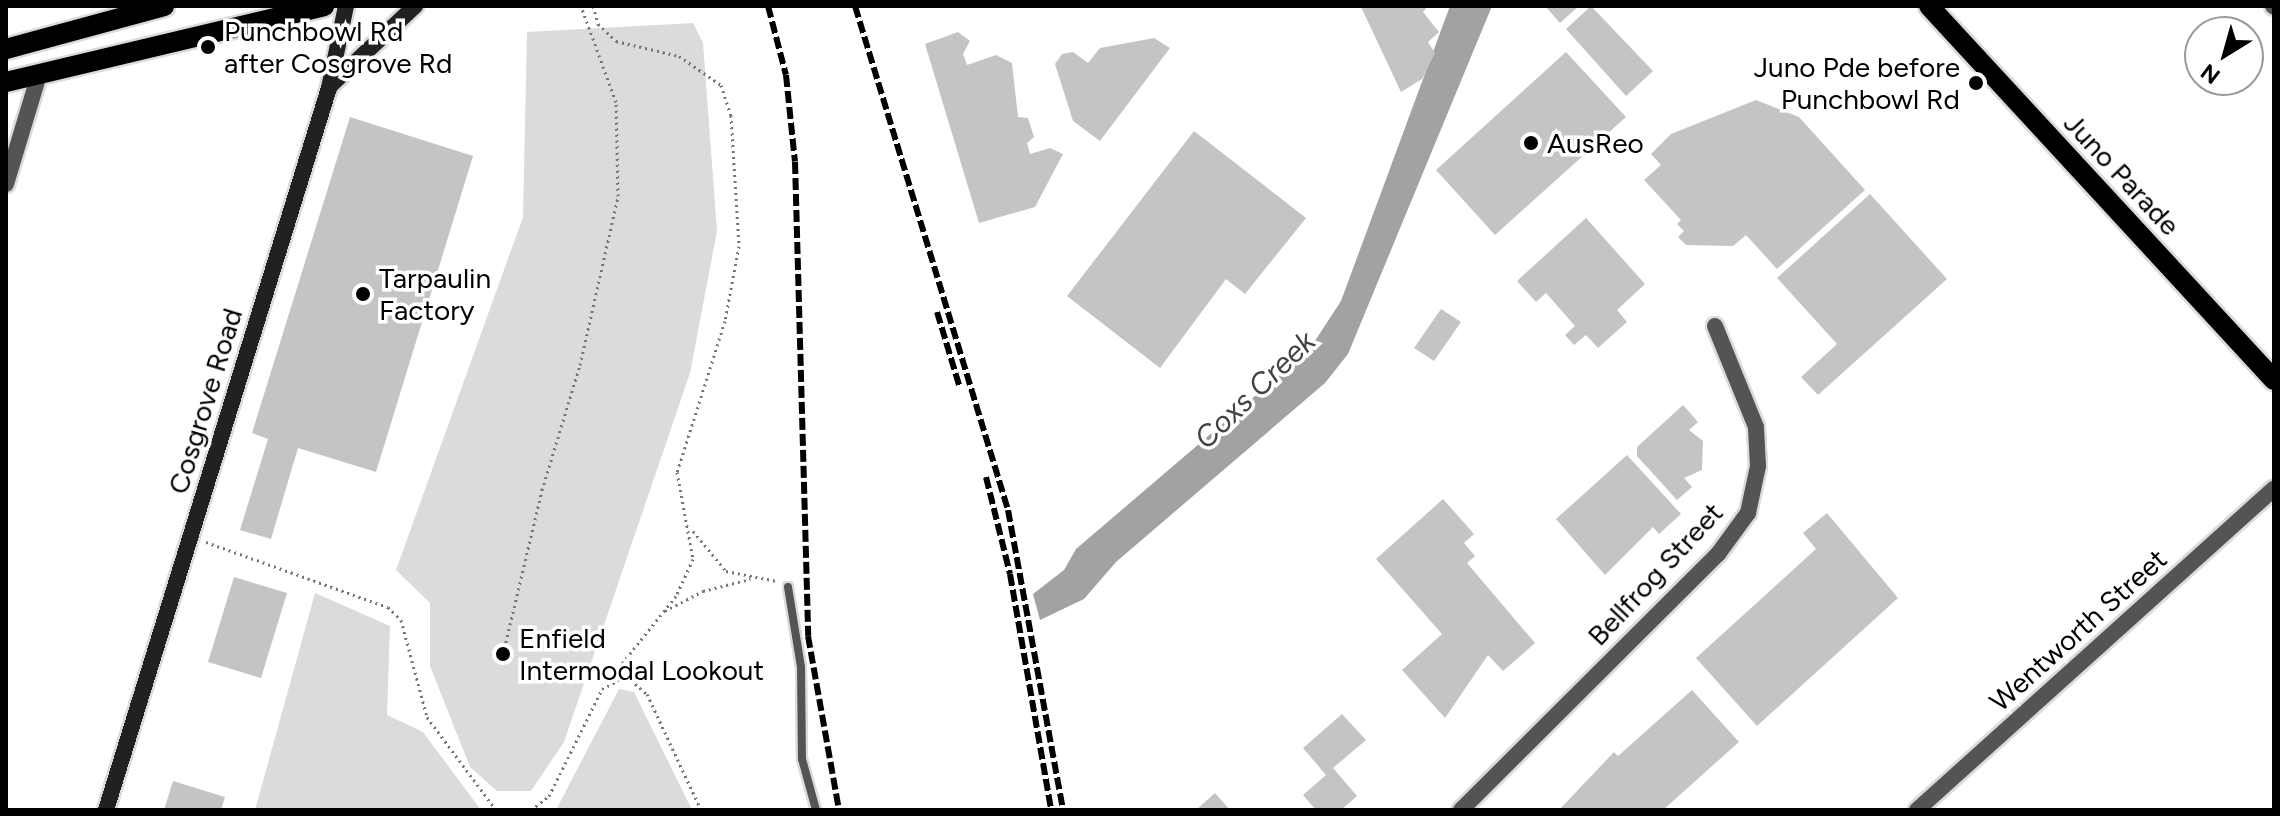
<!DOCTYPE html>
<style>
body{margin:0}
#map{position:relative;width:2280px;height:816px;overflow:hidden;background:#fff;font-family:Figtree,sans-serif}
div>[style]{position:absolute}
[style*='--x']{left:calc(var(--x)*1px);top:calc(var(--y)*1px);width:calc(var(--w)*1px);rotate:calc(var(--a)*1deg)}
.green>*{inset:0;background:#dbdbdb}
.water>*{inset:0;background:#a2a2a2}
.building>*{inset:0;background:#c4c4c4}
.path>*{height:3px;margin-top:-1.5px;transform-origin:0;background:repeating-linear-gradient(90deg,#767676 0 2px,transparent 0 6px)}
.roads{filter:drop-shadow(2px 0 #dbdbdb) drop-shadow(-2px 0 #dbdbdb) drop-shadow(0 2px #dbdbdb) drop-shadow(0 -2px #dbdbdb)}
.service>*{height:8px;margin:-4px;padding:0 4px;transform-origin:4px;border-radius:4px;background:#545454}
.minor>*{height:16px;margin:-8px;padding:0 8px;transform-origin:8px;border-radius:8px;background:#545454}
.secondary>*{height:16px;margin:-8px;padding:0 8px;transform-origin:8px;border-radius:8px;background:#212121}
.primary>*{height:20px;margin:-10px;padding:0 10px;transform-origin:10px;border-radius:10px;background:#000}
.rail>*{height:6px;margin-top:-3px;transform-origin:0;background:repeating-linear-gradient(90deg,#000 0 12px,transparent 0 16px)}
.dots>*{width:22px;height:22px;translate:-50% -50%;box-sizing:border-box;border:4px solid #fff;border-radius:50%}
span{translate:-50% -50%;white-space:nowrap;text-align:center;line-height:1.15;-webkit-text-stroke:7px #fff;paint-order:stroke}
.poi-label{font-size:28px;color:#000}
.left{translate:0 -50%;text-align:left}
.right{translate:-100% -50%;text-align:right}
.street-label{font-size:28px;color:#000}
.water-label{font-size:30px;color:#434343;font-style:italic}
.frame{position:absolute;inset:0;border:8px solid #000;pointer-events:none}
.north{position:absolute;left:2184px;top:16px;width:80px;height:80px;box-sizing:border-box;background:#fff;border:2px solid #999;border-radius:50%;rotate:217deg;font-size:22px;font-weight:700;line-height:32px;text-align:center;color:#000}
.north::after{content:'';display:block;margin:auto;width:28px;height:36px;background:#000;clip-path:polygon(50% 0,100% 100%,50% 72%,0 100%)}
</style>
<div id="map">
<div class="green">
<i style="clip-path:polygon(693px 23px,703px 43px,717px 231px,690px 373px,564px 742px,531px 791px,497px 791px,470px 767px,430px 666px,430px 603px,396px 570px,523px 217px,527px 32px)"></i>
<i style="clip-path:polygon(315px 593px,390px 626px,387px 715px,423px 732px,481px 810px,255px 810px)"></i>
<i style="clip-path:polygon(619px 689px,634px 692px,692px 810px,556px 810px)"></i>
</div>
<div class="water">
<i style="clip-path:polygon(1450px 6px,1492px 6px,1348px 354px,1325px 383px,1116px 562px,1084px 599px,1040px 620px,1033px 594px,1064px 570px,1076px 549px,1309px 350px,1341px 301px)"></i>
</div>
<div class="building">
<i style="clip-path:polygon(1428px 6px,1423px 12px,1439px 32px,1428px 42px,1435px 53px,1422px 79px,1401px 92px,1361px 7px)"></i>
<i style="clip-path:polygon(1545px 6px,1579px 6px,1560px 23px)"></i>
<i style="clip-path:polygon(1591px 6px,1653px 71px,1626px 96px,1566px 29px)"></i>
<i style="clip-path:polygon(958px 32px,970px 41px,963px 54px,967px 65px,996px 55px,1012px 63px,1018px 117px,1028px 118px,1034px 137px,1027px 143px,1030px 154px,1050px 148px,1063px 154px,1035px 207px,979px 223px,925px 44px)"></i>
<i style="clip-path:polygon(1154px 38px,1170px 48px,1100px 141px,1073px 121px,1055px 64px,1062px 54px,1073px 52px,1088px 63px,1100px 48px)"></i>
<i style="clip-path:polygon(1566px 52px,1626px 117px,1495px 235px,1436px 170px)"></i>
<i style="clip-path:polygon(1756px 100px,1799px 117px,1865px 190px,1777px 269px,1746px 235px,1733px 246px,1686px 245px,1678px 237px,1684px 231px,1677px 224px,1681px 220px,1644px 180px,1661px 165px,1651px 154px,1671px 134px)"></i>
<i style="clip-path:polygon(350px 117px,473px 156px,376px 472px,298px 448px,271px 539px,240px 530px,268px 439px,252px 433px)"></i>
<i style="clip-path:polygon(1194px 131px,1306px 218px,1245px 294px,1226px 279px,1160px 368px,1067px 296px)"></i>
<i style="clip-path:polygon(1870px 194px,1947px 279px,1818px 395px,1801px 377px,1837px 344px,1777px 278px)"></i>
<i style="clip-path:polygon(1586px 218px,1645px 284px,1617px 310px,1627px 322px,1598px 348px,1586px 335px,1574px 345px,1565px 335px,1575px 326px,1546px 293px,1536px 302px,1517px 281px)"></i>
<i style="clip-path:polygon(1441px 309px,1461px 322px,1434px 361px,1414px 348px)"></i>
<i style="clip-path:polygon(1683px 405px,1698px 422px,1689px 430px,1703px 441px,1702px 470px,1684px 478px,1692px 487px,1677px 500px,1637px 456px,1637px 447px)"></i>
<i style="clip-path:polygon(1627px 455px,1681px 514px,1659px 534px,1653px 527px,1605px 575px,1556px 519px)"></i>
<i style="clip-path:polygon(1443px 499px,1474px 534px,1464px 543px,1475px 556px,1467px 563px,1535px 643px,1503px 671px,1488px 655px,1445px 718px,1402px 670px,1442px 634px,1376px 559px)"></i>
<i style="clip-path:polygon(1827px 513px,1898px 598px,1757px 726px,1696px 658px,1816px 549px,1803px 533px)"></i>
<i style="clip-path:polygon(234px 577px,287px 593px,261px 678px,208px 662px)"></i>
<i style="clip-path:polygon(1692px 690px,1739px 742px,1663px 810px,1559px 810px,1614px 752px,1618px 756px)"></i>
<i style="clip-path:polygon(1342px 714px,1366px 740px,1333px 768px,1357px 796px,1341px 810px,1316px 810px,1303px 795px,1326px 775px,1303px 748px)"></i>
<i style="clip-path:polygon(173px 781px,225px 797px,221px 810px,164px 810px)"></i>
<i style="clip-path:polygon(1215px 793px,1230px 810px,1196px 810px)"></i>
</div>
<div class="path">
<i style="--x:593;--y:6;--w:19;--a:74"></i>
<i style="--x:598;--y:24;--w:25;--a:43"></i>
<i style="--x:616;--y:41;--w:65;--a:13.4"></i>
<i style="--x:679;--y:56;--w:51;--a:34.6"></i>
<i style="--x:721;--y:85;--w:32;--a:72"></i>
<i style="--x:731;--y:115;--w:131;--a:86.5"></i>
<i style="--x:739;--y:246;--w:76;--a:100.6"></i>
<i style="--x:725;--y:321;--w:158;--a:107.6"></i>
<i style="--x:677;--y:472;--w:88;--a:79.6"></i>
<i style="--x:693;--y:559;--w:41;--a:114.7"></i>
<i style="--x:676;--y:596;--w:109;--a:128.7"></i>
<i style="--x:693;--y:531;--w:52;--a:50.5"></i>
<i style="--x:726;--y:571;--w:52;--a:11.1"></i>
<i style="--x:206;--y:542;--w:193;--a:19.7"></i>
<i style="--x:388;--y:607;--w:18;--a:45"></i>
<i style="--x:401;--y:620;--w:100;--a:75"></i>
<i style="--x:427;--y:717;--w:116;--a:53.4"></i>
<i style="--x:665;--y:611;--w:43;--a:-27.8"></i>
<i style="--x:703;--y:591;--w:49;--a:-14.3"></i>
<i style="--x:503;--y:654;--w:169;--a:-76.6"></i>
<i style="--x:542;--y:490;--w:131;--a:-73.1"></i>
<i style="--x:580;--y:365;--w:173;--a:-77.3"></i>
<i style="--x:618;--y:196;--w:94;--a:-91.2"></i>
<i style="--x:616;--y:102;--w:102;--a:-110"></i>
<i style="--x:531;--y:810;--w:23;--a:-38"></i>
<i style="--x:549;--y:796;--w:119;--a:-63.6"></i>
<i style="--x:602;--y:689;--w:27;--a:-28"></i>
<i style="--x:626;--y:676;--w:28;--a:41"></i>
<i style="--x:647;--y:694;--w:128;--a:65"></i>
</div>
<div class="roads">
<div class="service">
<i style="--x:788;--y:587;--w:81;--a:80.8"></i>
<i style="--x:801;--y:667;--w:92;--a:89.4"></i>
<i style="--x:802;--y:759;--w:53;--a:74.6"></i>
</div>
<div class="minor">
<i style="--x:2273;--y:6;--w:1;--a:45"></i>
<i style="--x:6;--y:184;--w:111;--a:-73.2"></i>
<i style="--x:1461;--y:810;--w:363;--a:-44.9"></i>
<i style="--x:1718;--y:554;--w:51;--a:-53.8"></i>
<i style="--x:1748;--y:513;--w:48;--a:-78"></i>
<i style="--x:1758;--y:466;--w:39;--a:-93"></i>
<i style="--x:1756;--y:427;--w:109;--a:-112.1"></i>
<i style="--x:1917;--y:810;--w:480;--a:-42"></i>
</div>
<div class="secondary">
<i style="--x:332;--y:84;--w:114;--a:-43.2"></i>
<i style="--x:106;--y:810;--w:756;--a:-72.84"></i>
<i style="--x:329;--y:88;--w:84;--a:-78.3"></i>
</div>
<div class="primary">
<i style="--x:1929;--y:6;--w:509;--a:47.31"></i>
<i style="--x:6;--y:49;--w:164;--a:-15.2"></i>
<i style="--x:6;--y:82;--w:327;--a:-13.4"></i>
</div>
</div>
<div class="rail">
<i style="--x:768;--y:6;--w:71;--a:75.4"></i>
<i style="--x:786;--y:75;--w:87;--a:84.1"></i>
<i style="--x:795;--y:162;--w:474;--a:88.4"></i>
<i style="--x:808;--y:636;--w:177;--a:79.9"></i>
<i style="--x:855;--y:6;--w:527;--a:73.11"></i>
<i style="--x:1008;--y:510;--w:305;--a:79.6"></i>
<i style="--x:937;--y:312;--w:79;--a:73.2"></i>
<i style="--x:986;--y:477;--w:100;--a:76.1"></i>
<i style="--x:1010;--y:574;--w:240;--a:80.1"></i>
</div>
<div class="dots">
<i style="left:208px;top:47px;background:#000"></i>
<i style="left:1976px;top:83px;background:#000"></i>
<i style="left:1531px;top:143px;background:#000"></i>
<i style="left:363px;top:294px;background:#000"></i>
<i style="left:503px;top:654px;background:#000"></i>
</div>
<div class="poi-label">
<span class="left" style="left:224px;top:47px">Punchbowl Rd<br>after Cosgrove Rd</span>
<span class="right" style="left:1960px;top:83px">Juno Pde before<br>Punchbowl Rd</span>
<span class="left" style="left:1547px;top:143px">AusReo</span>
<span class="left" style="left:379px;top:294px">Tarpaulin<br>Factory</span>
<span class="left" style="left:519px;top:654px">Enfield<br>Intermodal Lookout</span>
</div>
<div class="street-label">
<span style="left:2122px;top:174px;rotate:47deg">Juno Parade</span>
<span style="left:205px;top:401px;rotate:-73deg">Cosgrove Road</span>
<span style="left:1655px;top:574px;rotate:-47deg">Bellfrog Street</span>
<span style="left:2078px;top:630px;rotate:-42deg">Wentworth Street</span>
</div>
<div class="water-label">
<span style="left:1255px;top:390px;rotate:-44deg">Coxs Creek</span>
</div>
<div class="frame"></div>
<div class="north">N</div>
</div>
